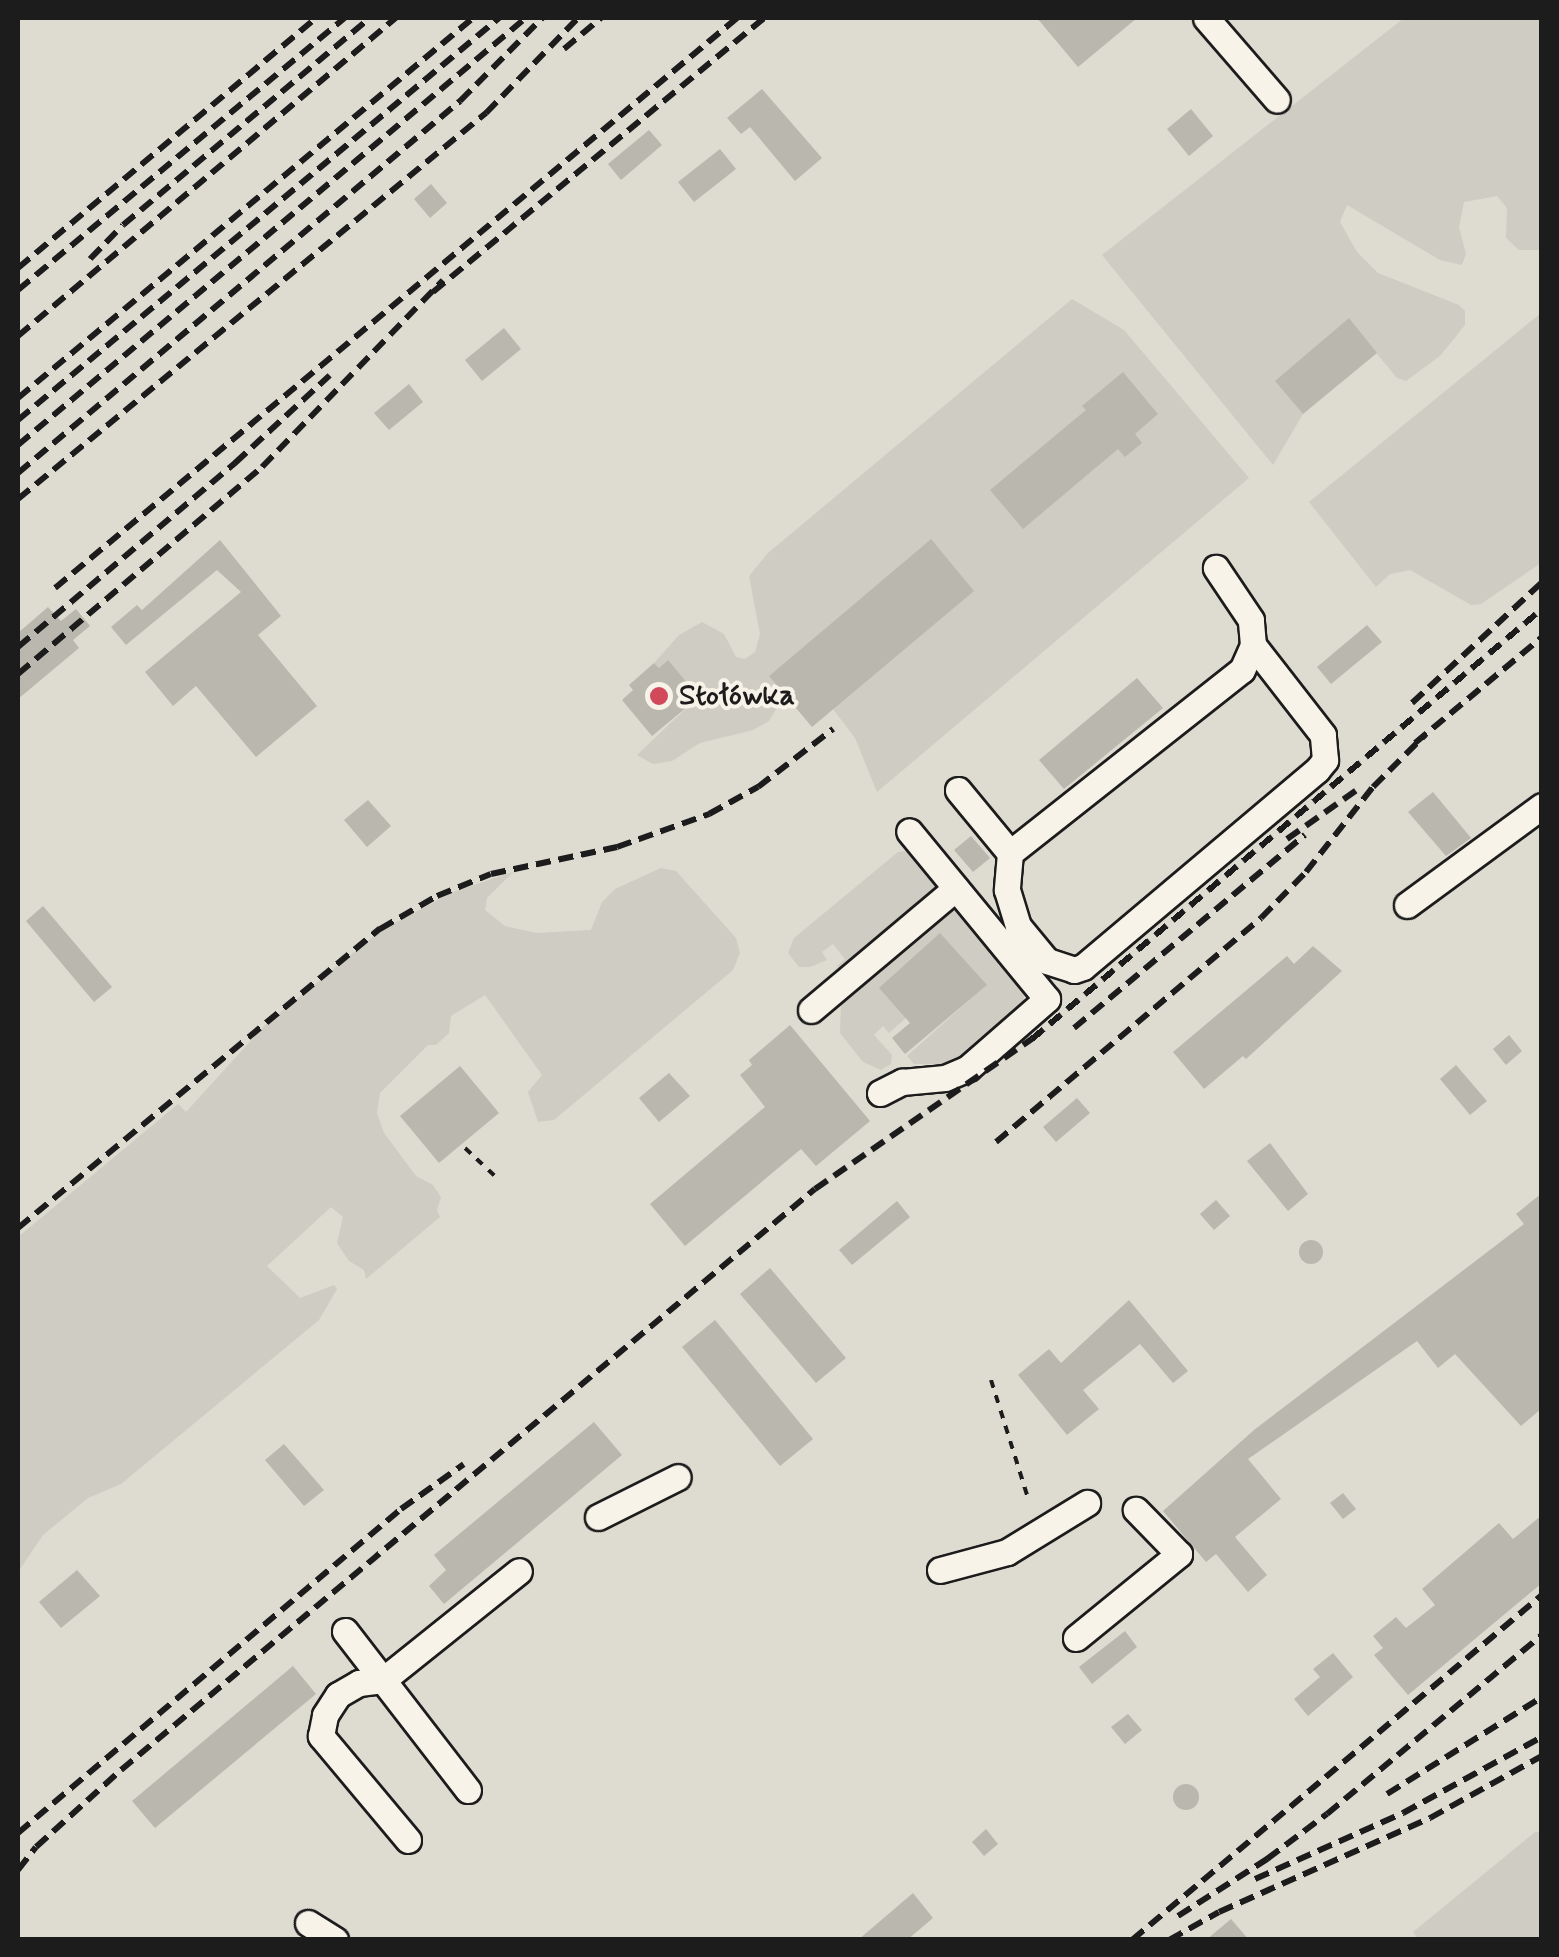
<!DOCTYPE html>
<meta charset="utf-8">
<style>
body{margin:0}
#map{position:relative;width:1559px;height:1957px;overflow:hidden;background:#eeeae0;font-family:Mynerve,sans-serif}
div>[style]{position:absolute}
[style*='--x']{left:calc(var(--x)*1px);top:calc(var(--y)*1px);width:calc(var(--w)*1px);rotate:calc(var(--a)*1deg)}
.built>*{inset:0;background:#dedbd1}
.green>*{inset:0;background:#cfccc3}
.building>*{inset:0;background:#bab7af}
.round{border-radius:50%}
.path>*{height:4px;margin-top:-2px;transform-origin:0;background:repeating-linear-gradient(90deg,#1c1c1c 0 8px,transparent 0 16px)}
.roads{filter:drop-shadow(2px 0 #1c1c1c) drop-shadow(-2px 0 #1c1c1c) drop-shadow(0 2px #1c1c1c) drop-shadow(0 -2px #1c1c1c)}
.minor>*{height:25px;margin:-12.5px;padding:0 12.5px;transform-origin:12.5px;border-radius:12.5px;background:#f7f3e8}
.rail>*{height:6px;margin-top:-3px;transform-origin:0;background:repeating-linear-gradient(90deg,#1c1c1c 0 15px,transparent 0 23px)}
.dots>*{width:28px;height:28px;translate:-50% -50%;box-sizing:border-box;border:5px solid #f7f3e8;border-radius:50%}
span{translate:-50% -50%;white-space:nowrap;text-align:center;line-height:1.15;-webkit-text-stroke:8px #f7f3e8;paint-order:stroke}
.poi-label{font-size:30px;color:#1c1c1c;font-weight:700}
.left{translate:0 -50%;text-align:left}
.frame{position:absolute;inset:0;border:20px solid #1c1c1c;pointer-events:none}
</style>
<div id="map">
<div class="built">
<i style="clip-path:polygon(18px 18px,1541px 18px,1541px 1939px,18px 1939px)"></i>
</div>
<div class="green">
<i style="clip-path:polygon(1404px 18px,1541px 18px,1541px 250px,1519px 250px,1506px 238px,1507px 208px,1497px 196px,1464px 202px,1459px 227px,1466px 254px,1462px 265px,1440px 260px,1347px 205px,1340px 222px,1357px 252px,1378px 273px,1459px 305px,1465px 311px,1465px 325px,1440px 356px,1406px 381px,1397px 378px,1348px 319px,1276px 381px,1303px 414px,1273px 465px,1102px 255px)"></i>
<i style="clip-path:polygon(1072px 299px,1124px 330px,1249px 478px,877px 792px,855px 738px,833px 709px,931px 539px,769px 676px,785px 695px,769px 721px,753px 730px,700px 743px,672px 761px,653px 764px,637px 755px,698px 697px,667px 661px,659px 668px,654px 663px,679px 635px,702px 622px,724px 634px,736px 657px,745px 659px,755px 652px,760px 634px,749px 576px,768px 553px)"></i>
<i style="clip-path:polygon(1541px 313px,1541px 563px,1481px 604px,1471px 605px,1410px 570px,1390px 574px,1376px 587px,1309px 502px)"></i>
<i style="clip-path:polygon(907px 851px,916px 856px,1023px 987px,1024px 999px,1021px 1013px,959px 1064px,914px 1064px,907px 1056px,986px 985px,906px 1018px,889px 1033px,883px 1026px,874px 1035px,892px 1055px,891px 1064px,881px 1070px,863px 1062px,840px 1033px,841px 1003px,856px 991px,837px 966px,845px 959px,833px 944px,822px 952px,827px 960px,810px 967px,799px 967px,788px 953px,794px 938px,898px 852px)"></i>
<i style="clip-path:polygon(661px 868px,676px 871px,736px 938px,740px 953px,733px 970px,554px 1120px,538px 1122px,528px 1092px,542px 1075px,485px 995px,451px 1016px,449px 1033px,436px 1045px,428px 1045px,380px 1093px,377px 1113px,384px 1133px,416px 1176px,433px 1185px,441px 1197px,437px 1210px,440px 1217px,366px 1279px,364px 1270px,349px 1261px,337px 1243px,343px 1217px,331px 1207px,267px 1266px,300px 1298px,334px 1285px,337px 1289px,319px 1320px,121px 1484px,88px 1498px,43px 1535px,18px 1572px,18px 1237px,178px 1104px,186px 1112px,266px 1024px,380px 931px,453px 892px,513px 872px,487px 898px,485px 910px,505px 926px,537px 933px,591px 930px,602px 902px,615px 889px)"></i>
<i style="clip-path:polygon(1535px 1832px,1541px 1832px,1541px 1939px,1418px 1939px,1413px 1932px)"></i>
</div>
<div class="building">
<i style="clip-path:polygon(1037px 18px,1137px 18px,1078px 67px)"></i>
<i style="clip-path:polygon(762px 89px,822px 158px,795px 181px,750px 127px,741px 134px,727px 118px)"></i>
<i style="clip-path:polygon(1191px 109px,1213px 136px,1189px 156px,1167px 129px)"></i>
<i style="clip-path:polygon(649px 130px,662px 145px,621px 180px,608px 164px)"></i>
<i style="clip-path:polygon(720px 149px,736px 169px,694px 202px,678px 182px)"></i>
<i style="clip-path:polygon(431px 184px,447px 203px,430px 218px,414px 199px)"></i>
<i style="clip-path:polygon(1349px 318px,1377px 353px,1303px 414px,1275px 381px)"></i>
<i style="clip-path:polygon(504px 328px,521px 349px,482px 381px,465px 360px)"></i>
<i style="clip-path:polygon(1123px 372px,1158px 414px,1135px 434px,1142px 443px,1125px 457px,1118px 449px,1023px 529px,990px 490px,1086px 410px,1082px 406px)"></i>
<i style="clip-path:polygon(409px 384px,423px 402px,389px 430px,374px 413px)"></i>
<i style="clip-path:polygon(931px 539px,974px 591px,812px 727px,769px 676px)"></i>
<i style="clip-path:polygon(220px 540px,281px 616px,258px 635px,317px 706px,256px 757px,196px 686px,173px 706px,145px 672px,241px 592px,217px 570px,126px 645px,111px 627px,137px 605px,142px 610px)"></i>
<i style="clip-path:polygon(48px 607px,61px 621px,76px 609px,90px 626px,73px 640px,79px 648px,18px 699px,18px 633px)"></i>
<i style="clip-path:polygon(1367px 625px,1382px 642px,1331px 684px,1317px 667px)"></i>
<i style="clip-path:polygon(668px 660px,699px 697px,652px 736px,622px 700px,633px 690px,629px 685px,654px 663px,659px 668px)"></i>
<i style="clip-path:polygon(1137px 678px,1163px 708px,1064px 789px,1039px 760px)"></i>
<i style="clip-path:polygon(1433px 792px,1471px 838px,1446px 856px,1408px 812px)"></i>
<i style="clip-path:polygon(368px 800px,391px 826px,367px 847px,344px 820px)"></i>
<i style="clip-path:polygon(971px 836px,990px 858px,973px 872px,954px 850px)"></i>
<i style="clip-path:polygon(43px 906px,112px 987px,94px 1002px,26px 921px)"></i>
<i style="clip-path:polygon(940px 933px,987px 985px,905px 1054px,892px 1038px,910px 1023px,879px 988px)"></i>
<i style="clip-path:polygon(1313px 946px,1342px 971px,1246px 1059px,1243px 1056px,1204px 1089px,1173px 1052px,1287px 956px,1294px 964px)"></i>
<i style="clip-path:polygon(790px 1025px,870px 1121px,816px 1166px,801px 1149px,685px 1246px,650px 1204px,765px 1107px,740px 1075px,752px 1065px,749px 1060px)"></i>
<i style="clip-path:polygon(1509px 1035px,1522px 1051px,1506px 1065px,1493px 1049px)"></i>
<i style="clip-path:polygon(1456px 1065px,1487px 1101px,1470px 1115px,1440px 1079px)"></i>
<i style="clip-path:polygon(460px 1066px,499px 1113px,439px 1163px,400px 1116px)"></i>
<i style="clip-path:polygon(669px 1073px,690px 1096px,659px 1122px,639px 1098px)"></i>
<i style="clip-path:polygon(1077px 1098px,1090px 1113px,1056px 1142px,1043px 1127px)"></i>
<i style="clip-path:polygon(1270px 1143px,1308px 1194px,1288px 1211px,1247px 1161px)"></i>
<i style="clip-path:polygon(1542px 1193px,1542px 1408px,1521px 1426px,1455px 1354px,1438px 1368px,1417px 1341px,1248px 1459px,1281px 1499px,1235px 1537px,1267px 1575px,1248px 1592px,1216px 1554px,1206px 1562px,1163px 1511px,1254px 1430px,1524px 1224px,1516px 1214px)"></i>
<i style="clip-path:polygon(1216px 1200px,1230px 1216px,1214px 1230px,1200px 1214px)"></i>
<i style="clip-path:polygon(897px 1201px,910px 1217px,852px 1265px,839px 1250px)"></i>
<i class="round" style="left:1299px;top:1240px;width:24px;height:24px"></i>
<i style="clip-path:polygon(770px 1268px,846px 1358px,816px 1383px,740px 1294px)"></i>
<i style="clip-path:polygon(1129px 1300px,1188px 1371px,1173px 1383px,1140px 1344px,1083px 1390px,1099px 1409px,1067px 1435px,1018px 1375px,1049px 1349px,1061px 1363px)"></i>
<i style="clip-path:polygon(715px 1320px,813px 1439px,780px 1466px,682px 1347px)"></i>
<i style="clip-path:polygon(594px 1422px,622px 1455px,444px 1604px,429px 1586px,446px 1570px,434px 1555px)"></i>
<i style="clip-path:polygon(284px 1444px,324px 1490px,304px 1506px,265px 1460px)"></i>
<i style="clip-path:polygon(1343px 1493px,1356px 1509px,1343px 1519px,1330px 1503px)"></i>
<i style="clip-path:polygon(1542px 1515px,1542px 1583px,1408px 1695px,1374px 1655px,1383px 1648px,1373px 1636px,1396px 1617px,1406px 1628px,1435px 1605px,1422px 1589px,1499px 1523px,1513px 1539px)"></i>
<i style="clip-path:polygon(77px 1570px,100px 1596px,61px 1628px,39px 1602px)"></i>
<i style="clip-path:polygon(1125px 1631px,1137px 1647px,1092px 1684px,1079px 1667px)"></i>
<i style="clip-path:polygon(1333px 1653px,1353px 1677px,1308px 1716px,1294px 1699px,1320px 1677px,1313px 1669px)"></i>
<i style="clip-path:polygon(293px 1666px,316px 1694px,155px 1828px,132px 1801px)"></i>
<i style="clip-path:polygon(1128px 1714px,1142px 1730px,1125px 1744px,1111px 1727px)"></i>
<i class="round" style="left:1173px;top:1784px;width:26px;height:26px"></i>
<i style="clip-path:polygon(986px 1829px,998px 1844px,984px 1856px,972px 1842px)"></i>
<i style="clip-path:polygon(913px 1893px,933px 1918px,907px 1940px,858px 1940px)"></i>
<i style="clip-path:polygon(1231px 1919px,1249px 1940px,1206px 1940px)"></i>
</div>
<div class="path">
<i style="--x:465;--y:1148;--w:42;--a:43.1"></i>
<i style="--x:991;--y:1380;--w:121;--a:72.6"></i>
</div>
<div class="roads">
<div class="minor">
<i style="--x:1206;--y:18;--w:108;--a:49.1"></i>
<i style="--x:958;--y:790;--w:82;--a:50.5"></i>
<i style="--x:1010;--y:853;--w:295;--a:-38.3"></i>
<i style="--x:1242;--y:670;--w:27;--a:-66"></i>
<i style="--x:1253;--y:645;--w:25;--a:-95"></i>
<i style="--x:1251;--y:620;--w:63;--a:-123.9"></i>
<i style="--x:1010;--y:853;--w:37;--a:95"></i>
<i style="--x:1007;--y:890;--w:38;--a:73"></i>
<i style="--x:1018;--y:926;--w:45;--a:50.4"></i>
<i style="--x:1047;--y:961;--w:28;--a:18"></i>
<i style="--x:1074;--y:970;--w:9;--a:-18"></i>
<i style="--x:1083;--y:967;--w:306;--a:-40.1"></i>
<i style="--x:1317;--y:770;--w:13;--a:-51"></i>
<i style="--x:1325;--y:760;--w:25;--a:-95"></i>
<i style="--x:1323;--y:735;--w:114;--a:-127.9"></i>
<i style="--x:1407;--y:905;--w:167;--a:-36.3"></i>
<i style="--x:811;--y:1010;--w:189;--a:-40.1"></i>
<i style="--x:880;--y:1093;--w:25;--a:-27"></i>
<i style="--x:902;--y:1082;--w:43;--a:-5.3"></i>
<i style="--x:945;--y:1078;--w:25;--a:-23"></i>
<i style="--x:968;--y:1068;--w:105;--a:-41.1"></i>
<i style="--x:1047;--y:999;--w:217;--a:-129.4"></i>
<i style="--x:598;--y:1517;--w:89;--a:-26.6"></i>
<i style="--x:940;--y:1570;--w:69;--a:-15"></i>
<i style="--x:1007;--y:1552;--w:94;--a:-31.5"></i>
<i style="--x:345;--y:1631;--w:201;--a:52.3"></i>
<i style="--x:1076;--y:1638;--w:133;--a:-39.2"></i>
<i style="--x:1179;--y:1554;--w:62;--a:-134.3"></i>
<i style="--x:408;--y:1840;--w:136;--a:-129.9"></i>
<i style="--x:321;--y:1736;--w:21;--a:-79"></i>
<i style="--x:325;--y:1715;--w:24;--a:-57"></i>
<i style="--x:338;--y:1695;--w:24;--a:-30"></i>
<i style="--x:359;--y:1683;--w:24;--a:-7"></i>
<i style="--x:383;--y:1680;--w:174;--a:-38.7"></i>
<i style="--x:308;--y:1923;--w:32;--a:32"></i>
</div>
</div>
<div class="rail">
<i style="--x:564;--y:49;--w:48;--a:-40"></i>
<i style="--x:90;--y:259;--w:47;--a:-45.9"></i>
<i style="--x:123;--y:225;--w:322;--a:-40"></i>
<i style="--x:18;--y:268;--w:389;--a:-40"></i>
<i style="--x:18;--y:290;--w:425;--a:-39.8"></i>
<i style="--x:433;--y:292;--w:430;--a:-39.6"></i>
<i style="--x:18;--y:336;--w:494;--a:-40.1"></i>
<i style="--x:18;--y:398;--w:593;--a:-39.87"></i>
<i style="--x:18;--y:420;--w:627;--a:-39.89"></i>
<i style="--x:18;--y:445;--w:659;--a:-40.07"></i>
<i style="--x:18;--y:473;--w:578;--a:-40.08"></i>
<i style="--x:460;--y:101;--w:117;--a:-45.3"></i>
<i style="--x:18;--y:499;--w:607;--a:-39.52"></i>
<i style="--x:486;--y:113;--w:132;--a:-45.9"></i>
<i style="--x:55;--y:588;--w:889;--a:-39.89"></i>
<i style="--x:18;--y:647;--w:285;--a:-40.3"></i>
<i style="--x:235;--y:463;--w:129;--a:-42.8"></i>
<i style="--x:18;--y:674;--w:320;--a:-40.3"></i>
<i style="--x:262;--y:467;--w:260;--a:-45.9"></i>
<i style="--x:1412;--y:703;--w:178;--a:-42.9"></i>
<i style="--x:1415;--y:743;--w:165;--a:-39.8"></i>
<i style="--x:1287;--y:839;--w:90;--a:-35.1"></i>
<i style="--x:1074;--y:1028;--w:301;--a:-39.9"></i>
<i style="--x:996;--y:1142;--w:347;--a:-40.2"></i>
<i style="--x:1261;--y:918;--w:64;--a:-45.6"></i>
<i style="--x:1306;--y:872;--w:108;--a:-51.8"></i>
<i style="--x:1373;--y:787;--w:74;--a:-45"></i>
<i style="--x:18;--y:1228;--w:470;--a:-39.6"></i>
<i style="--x:380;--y:929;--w:66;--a:-30.1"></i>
<i style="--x:437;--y:896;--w:58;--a:-22.2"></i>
<i style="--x:491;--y:874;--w:129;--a:-12.1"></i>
<i style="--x:617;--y:847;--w:98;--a:-19.7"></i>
<i style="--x:709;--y:814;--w:56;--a:-28.9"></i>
<i style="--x:758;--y:787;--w:95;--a:-37.7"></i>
<i style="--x:1387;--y:1794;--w:183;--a:-32"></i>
<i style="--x:18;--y:1833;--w:502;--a:-40.23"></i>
<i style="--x:401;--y:1509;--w:77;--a:-35.5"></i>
<i style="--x:18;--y:1870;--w:29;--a:-52"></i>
<i style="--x:36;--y:1847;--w:115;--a:-42.2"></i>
<i style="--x:121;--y:1770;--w:905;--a:-39.94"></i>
<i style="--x:815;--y:1189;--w:264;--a:-34.7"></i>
<i style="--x:1032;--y:1039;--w:667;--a:-40.14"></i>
<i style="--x:1255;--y:1879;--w:162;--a:-24"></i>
<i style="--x:1403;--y:1813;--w:158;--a:-28.7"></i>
<i style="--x:1178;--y:1916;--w:106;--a:-32.6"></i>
<i style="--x:1267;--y:1859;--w:75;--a:-36.9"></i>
<i style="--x:1327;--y:1814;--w:280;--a:-39.8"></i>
<i style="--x:1132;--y:1940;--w:536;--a:-40.08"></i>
<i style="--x:1169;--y:1940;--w:57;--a:-29.2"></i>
<i style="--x:1219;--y:1912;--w:231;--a:-24"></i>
<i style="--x:1430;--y:1818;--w:128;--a:-29"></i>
</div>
<div class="dots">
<i style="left:659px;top:696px;background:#d1495b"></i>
</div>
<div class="poi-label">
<span class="left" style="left:679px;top:696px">Stołówka</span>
</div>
<div class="frame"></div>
</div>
